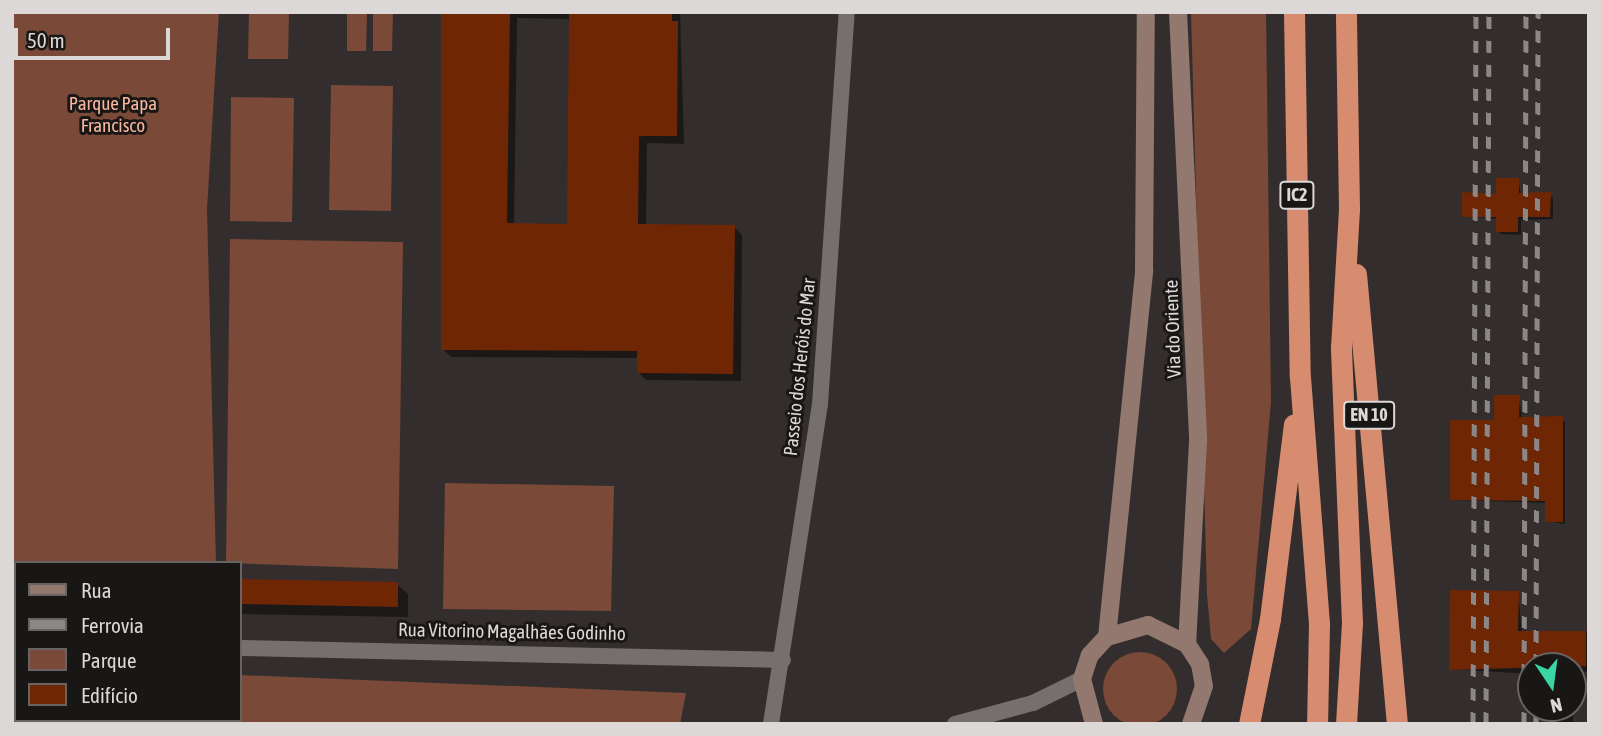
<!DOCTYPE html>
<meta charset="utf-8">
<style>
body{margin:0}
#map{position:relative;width:1601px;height:736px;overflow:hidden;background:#332e2d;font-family:"Asap Condensed",sans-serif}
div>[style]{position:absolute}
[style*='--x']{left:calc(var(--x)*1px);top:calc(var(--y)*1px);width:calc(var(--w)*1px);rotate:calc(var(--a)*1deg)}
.green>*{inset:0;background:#7a4937}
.round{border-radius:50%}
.shadow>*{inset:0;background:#0007}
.building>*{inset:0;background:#6e2605}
.street>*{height:16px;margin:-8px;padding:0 8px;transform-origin:8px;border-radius:8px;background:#756f6d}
.secondary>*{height:18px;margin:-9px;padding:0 9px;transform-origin:9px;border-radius:9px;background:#92786e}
.highway>*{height:21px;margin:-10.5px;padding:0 10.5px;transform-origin:10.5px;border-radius:10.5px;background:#d78c70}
.rail>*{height:5px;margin-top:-2.5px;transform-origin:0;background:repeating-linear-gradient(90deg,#8b8786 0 12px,transparent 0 24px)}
span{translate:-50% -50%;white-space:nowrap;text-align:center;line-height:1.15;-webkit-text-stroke:6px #191716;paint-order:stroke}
.shield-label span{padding:2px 5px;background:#191716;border:2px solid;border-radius:5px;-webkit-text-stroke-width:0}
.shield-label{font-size:18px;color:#dbd8d7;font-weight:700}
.park-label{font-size:19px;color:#f8b69e}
.street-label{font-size:19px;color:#dbd8d7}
.frame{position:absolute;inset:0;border:14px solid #dbd8d7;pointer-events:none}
.legend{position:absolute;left:14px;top:561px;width:228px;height:161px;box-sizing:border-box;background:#191716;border:2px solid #676463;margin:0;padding:9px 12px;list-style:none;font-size:21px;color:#dbd8d7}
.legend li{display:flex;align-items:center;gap:14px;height:35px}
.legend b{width:35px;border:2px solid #676463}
.north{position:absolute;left:1517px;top:652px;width:70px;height:70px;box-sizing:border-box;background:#191716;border:2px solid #676463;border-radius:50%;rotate:167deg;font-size:19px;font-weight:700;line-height:28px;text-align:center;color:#dbd8d7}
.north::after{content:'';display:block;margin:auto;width:24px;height:32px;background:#3ad4a5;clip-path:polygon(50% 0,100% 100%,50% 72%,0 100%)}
.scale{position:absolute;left:14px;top:28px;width:156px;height:32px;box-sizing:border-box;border:4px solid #dbd8d7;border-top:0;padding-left:9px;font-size:21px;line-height:24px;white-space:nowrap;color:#dbd8d7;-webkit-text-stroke:5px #191716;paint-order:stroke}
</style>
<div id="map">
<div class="green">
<i style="clip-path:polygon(12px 12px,219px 12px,207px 209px,216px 563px,16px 563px,16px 720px,240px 720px,240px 675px,686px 693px,680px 724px,12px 724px)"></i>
<i style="clip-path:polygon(249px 12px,289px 12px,288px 59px,248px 59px)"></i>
<i style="clip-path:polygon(347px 12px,367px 12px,366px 51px,347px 51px)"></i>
<i style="clip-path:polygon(373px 12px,393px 12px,392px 51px,373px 51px)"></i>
<i style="clip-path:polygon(1191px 12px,1266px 12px,1271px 402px,1251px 629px,1224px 653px,1211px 639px,1207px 594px)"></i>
<i style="clip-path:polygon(331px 85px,393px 86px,391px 211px,329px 210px)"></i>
<i style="clip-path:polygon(231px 97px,294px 98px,292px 222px,230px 221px)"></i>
<i style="clip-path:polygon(230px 239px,403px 242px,398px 569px,226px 563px)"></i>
<i style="clip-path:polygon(445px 483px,614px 486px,611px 611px,443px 609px)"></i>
<i class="round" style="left:1103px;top:652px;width:74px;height:74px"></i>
</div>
<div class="shadow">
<i style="clip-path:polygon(evenodd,443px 12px,680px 12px,684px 144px,647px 143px,646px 226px,734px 227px,742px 235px,741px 381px,646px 380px,638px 372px,638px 358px,451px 357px,443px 349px,443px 12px,517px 18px,570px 19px,569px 225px,514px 225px,517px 18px)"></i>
<i style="clip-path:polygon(1518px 179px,1521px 195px,1553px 197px,1553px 219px,1521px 220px,1521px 235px,1500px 234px,1497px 219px,1464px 216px)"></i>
<i style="clip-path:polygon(1519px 397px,1522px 419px,1565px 421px,1565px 524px,1547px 521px,1547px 503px,1452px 500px,1495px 422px)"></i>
<i style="clip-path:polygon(240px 581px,397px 584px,408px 594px,408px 617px,241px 614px)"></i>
<i style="clip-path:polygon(1518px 592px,1522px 632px,1589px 631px,1589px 672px,1573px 671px,1573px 666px,1531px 666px,1531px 674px,1451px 669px)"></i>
<i style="clip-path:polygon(1548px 708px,1573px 708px,1573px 724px,1549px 724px)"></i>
</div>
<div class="building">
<i style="clip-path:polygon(441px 12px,510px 12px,507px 223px,567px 224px,569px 12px,672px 12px,672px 21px,678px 21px,677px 136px,639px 136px,638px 224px,735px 225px,733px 374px,637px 373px,637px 351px,441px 350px)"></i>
<i style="clip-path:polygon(1496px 178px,1519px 178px,1519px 193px,1551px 192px,1550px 217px,1518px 217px,1518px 232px,1496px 232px,1496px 217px,1462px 217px,1462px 192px,1496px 194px)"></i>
<i style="clip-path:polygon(1494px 395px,1520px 395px,1519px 417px,1563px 416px,1563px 522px,1545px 522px,1545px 501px,1450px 500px,1450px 420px,1494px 420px)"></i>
<i style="clip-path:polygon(240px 579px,398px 582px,398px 607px,240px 604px)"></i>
<i style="clip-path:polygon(1450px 590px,1519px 591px,1518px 631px,1586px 631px,1586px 666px,1449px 670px)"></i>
</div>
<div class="street">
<i style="--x:240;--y:648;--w:543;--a:1.27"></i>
<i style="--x:771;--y:724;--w:324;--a:-81.3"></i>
<i style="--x:820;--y:404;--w:393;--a:-86.1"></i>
<i style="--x:955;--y:724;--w:81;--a:-15.1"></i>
<i style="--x:1033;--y:703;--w:55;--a:-26.1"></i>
</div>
<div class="secondary">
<i style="--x:1178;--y:12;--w:430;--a:87.3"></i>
<i style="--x:1198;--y:442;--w:202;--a:93.1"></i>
<i style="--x:1107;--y:637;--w:369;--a:-84.2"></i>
<i style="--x:1144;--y:270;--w:258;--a:-89.6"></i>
<i style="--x:1094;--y:724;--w:47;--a:-104.9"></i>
<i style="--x:1082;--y:679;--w:25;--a:-72"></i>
<i style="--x:1090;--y:655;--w:25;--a:-47"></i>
<i style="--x:1107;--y:637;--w:43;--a:-16.3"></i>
<i style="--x:1148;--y:625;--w:43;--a:26"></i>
<i style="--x:1187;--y:644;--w:24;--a:57"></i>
<i style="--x:1200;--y:664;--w:22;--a:80"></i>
<i style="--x:1204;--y:686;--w:40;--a:108.9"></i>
</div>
<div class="highway">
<i style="--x:1294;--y:12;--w:365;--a:89.1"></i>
<i style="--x:1300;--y:377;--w:248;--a:85.6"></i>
<i style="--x:1319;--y:624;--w:100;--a:91.1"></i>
<i style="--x:1356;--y:274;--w:452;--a:84.8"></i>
<i style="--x:1249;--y:724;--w:107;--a:-78.7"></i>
<i style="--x:1270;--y:619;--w:196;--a:-83"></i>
<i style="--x:1346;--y:724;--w:101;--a:-86.6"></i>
<i style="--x:1352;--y:623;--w:275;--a:-92.3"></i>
<i style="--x:1341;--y:348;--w:139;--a:-86.7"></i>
<i style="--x:1349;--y:209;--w:197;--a:-90.9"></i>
</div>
<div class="rail">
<i style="--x:1536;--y:666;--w:654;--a:-89.82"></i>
<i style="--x:1473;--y:724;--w:712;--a:-89.76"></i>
<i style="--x:1486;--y:724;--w:712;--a:-89.76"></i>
<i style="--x:1524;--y:724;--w:712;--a:-89.84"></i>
<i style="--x:1536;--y:724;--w:16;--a:-90"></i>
</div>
<div class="shield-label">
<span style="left:1297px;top:195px">IC2</span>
<span style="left:1369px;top:415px">EN 10</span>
</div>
<div class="park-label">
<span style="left:113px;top:115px">Parque Papa<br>Francisco</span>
</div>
<div class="street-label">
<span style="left:1173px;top:329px;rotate:-92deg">Via do Oriente</span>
<span style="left:800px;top:367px;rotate:-84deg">Passeio dos Heróis do Mar</span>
<span style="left:512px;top:632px;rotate:1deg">Rua Vitorino Magalhães Godinho</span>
</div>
<div class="frame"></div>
<ul class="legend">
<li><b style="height:9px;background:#92786e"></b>Rua</li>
<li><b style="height:9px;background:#8b8786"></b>Ferrovia</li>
<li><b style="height:19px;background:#7a4937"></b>Parque</li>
<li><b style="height:19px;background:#6e2605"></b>Edifício</li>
</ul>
<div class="north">N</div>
<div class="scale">50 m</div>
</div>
